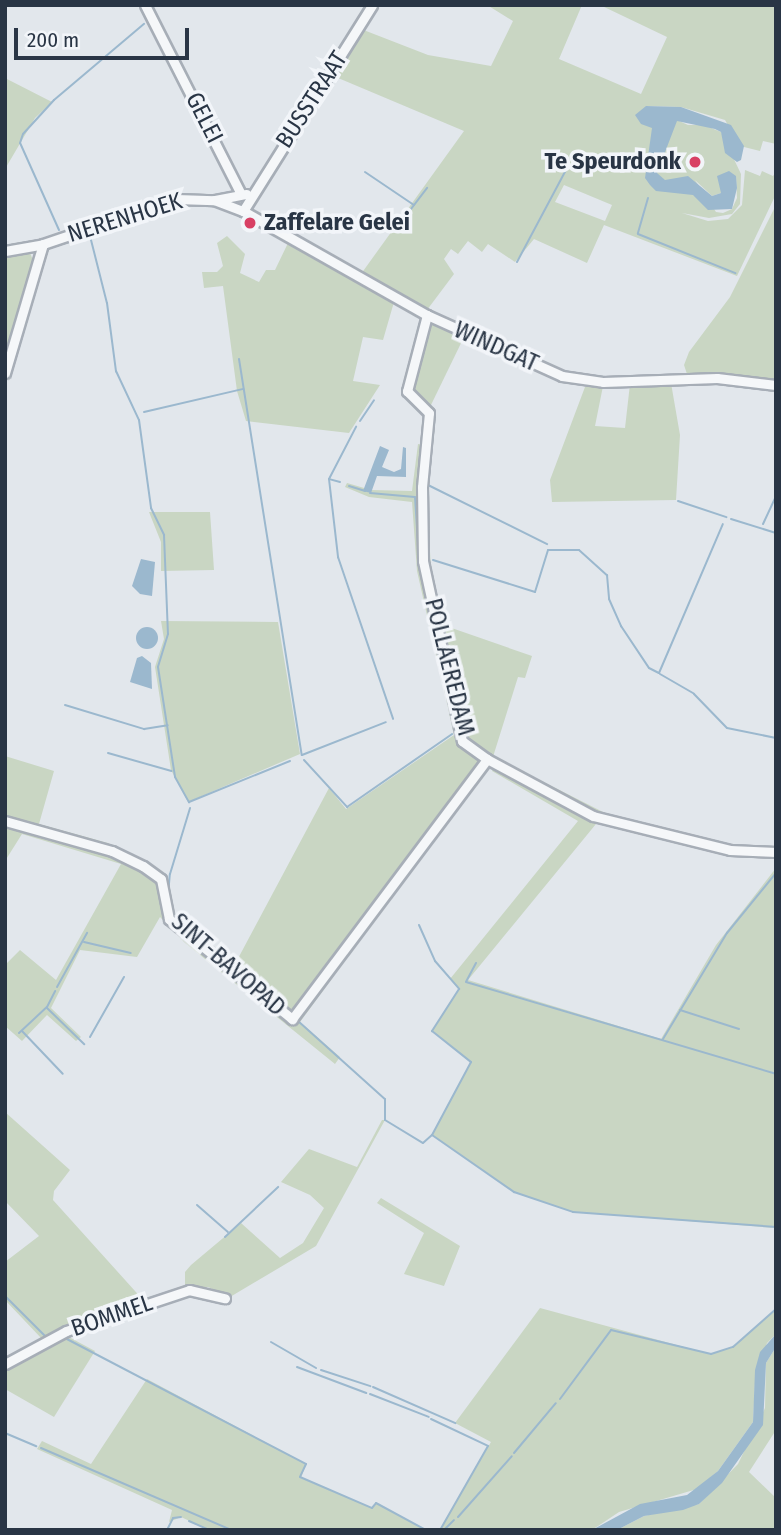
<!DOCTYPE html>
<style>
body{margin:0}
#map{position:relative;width:781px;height:1535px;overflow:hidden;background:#e2e7ec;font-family:"Fira Sans Condensed",sans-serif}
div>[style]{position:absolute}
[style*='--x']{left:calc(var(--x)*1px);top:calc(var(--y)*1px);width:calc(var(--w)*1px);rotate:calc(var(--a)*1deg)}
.green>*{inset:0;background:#c9d6c3}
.water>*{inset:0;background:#9bb8ce}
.round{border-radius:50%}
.stream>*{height:2px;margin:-1px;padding:0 1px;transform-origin:1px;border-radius:1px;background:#9bb8ce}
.roads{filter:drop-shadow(2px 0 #a7aeb7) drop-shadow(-2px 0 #a7aeb7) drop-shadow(0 2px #a7aeb7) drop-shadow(0 -2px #a7aeb7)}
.minor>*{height:9px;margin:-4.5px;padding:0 4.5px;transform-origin:4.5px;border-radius:4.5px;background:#f5f7f9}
.dots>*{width:19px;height:19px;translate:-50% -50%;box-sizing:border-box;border:4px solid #f2f5f9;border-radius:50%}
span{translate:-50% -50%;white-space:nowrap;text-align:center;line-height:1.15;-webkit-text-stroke:7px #f2f5f9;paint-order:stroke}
.street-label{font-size:24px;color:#293545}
.poi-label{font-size:24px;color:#293545;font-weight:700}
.right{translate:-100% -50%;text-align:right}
.left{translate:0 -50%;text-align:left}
.frame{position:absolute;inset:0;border:7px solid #293545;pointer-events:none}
.scale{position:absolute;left:14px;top:28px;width:175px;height:32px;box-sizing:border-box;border:4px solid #293545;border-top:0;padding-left:9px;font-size:21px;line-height:24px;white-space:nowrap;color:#293545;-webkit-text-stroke:5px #f2f5f9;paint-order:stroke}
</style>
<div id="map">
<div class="green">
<i style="clip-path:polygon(evenodd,487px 5px,582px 5px,559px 59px,641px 94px,667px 37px,600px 5px,776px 5px,776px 144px,763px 141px,760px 151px,740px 146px,725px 120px,681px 107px,646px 106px,688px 125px,704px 125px,721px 132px,741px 174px,740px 204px,732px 214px,709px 218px,682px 213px,708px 221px,728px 219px,742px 205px,745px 170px,760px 176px,762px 171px,773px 176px,776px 172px,776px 194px,737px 276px,604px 225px,587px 263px,534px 239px,515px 262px,488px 244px,482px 252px,468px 241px,458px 254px,451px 249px,444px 259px,454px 274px,427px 310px,361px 274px,464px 131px,331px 75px,361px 29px,428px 55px,491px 66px,513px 21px,487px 5px,736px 176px,737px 198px,732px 209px,723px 213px,716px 212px,695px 180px,712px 196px,721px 193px,736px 176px,487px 5px,564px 185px,612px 205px,605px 221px,555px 202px,564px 185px)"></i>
<i style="clip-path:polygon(5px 78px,52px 102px,35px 118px,5px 169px)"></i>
<i style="clip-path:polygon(776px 205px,776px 381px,687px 374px,684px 365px,689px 352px,730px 297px)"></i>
<i style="clip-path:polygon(227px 236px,245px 254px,240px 273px,259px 282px,266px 270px,275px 270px,288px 243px,394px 302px,383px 340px,363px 337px,353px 381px,380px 385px,349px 433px,246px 421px,237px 391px,223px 286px,204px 288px,202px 272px,217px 272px,223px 266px,217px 243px)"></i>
<i style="clip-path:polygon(30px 253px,33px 260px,5px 357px,5px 258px)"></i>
<i style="clip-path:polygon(430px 321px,464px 337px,430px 407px,411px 391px)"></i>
<i style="clip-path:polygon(671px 383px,680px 435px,676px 500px,552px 502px,550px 480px,585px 387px,603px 386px,595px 426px,625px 428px,630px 384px)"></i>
<i style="clip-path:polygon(418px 444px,424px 445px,431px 569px,443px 625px,532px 656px,525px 678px,518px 677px,492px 760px,300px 1022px,340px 1057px,335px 1064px,184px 942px,160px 917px,137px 957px,80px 950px,51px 1008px,81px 1037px,76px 1041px,47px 1015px,22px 1041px,5px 1026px,5px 965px,20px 950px,56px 980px,121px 864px,22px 834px,5px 861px,5px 756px,54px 771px,39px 824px,108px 843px,158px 869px,168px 884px,170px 912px,234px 966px,329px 788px,346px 809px,454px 735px,417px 571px,412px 502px,369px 497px,345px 487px,347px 483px,371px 490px,412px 491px)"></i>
<i style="clip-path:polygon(149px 512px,210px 512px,214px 570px,161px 571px,161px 542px)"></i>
<i style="clip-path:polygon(161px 621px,278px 622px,300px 754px,188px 802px,171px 770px,155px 667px,164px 639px)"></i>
<i style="clip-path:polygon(498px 759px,605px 813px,468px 980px,661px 1039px,716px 945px,776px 868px,776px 1228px,573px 1212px,514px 1192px,432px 1135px,471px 1062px,432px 1031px,459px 990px,450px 979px,578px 821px,492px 771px)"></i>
<i style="clip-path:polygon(5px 1112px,70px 1170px,54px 1191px,53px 1200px,144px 1301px,42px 1339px,5px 1300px,5px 1262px,39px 1236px,5px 1201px)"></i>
<i style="clip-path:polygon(382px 1120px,385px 1120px,316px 1246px,230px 1297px,208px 1287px,185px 1288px,185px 1272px,191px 1265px,241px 1223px,280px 1258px,303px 1243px,324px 1208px,310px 1195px,281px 1182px,309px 1149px,357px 1167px)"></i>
<i style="clip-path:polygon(381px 1198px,460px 1246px,444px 1286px,404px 1274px,424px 1233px,377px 1203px)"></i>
<i style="clip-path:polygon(540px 1308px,710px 1354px,733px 1347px,776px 1309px,776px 1334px,767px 1343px,755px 1383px,753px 1422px,718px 1471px,697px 1489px,619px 1512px,592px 1530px,440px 1530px,491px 1442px,455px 1423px)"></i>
<i style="clip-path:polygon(67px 1336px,95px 1351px,54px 1417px,5px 1389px,5px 1367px)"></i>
<i style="clip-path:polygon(776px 1347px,776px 1430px,749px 1472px,776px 1498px,776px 1530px,617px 1530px,644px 1516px,699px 1504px,738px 1464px,765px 1408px,766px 1363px)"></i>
<i style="clip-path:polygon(147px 1379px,306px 1464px,301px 1478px,372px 1508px,376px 1503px,426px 1530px,209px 1530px,181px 1517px,169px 1522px,172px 1510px,37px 1449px,42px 1441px,91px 1464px)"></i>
</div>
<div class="water">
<i style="clip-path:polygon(646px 106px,681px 107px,731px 125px,744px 146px,741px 160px,737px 162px,725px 153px,721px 132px,715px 129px,677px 121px,657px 173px,665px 180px,688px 176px,712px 196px,721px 193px,717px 176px,729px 171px,736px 176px,737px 188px,732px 209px,708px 210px,693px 195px,656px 191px,650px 185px,645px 178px,652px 128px,641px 124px,635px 115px)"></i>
<i style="clip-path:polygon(380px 446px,389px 450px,382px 467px,394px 472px,401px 469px,403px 447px,406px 448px,406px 477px,377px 476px,371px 493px,363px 491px)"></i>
<i style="clip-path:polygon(141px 559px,155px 562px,152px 596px,140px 594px,132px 586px)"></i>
<i class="round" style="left:136px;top:627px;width:22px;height:22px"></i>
<i style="clip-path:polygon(142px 656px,151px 663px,152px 689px,130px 682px,137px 658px)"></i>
<i style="clip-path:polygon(776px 1334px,776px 1347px,766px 1363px,763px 1425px,722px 1483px,699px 1504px,683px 1510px,644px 1516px,617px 1530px,592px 1530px,640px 1504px,687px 1495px,718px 1471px,753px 1422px,755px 1370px,760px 1352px)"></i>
</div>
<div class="stream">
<i style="--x:365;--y:172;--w:59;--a:34"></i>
<i style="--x:648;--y:198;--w:37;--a:106"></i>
<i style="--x:638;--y:234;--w:105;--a:21.9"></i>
<i style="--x:59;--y:230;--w:95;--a:-114.1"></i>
<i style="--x:20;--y:143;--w:9;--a:-72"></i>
<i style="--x:23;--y:134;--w:46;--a:-47.6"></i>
<i style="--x:54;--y:100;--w:118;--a:-40.2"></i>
<i style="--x:395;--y:230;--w:53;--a:-52.7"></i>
<i style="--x:517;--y:262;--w:106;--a:-62"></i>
<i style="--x:23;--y:328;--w:84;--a:-72.6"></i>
<i style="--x:48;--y:248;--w:44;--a:-15.9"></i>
<i style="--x:90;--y:236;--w:69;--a:75.8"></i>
<i style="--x:107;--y:303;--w:69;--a:82.5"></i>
<i style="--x:116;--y:371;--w:54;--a:64.9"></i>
<i style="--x:139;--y:420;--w:89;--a:82.2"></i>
<i style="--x:151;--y:508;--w:30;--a:64"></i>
<i style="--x:164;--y:535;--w:99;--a:87.7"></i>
<i style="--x:168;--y:634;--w:34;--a:107"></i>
<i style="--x:158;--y:667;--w:111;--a:81.2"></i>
<i style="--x:175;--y:777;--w:29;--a:61"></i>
<i style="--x:189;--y:802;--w:109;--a:-22.1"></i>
<i style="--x:239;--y:359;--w:401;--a:81"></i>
<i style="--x:302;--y:755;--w:90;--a:-21.4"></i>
<i style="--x:144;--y:412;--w:102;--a:-13.1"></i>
<i style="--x:360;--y:421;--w:25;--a:-56"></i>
<i style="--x:329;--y:479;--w:59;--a:-62.6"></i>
<i style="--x:340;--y:482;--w:11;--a:-165"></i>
<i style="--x:329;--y:479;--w:79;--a:83.4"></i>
<i style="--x:338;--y:557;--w:171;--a:71.2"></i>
<i style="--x:428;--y:485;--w:133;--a:26.4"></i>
<i style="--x:349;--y:486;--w:17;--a:17"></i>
<i style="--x:370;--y:493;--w:45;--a:5.1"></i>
<i style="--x:415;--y:497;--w:47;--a:86.3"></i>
<i style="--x:678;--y:501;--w:51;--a:18.4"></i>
<i style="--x:731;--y:519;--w:47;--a:17.3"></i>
<i style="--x:763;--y:524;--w:31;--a:-65"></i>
<i style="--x:433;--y:560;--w:107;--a:17.4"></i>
<i style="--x:535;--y:592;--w:44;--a:-72.8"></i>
<i style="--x:548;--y:550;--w:31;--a:0"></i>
<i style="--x:579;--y:550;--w:38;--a:42"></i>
<i style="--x:607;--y:575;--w:24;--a:85"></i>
<i style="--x:609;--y:599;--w:30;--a:66"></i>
<i style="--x:621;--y:626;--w:50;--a:56.3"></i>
<i style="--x:649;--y:668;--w:11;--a:27"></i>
<i style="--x:659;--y:673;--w:162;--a:-66.8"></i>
<i style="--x:660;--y:674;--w:39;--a:30"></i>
<i style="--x:694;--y:694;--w:47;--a:45.9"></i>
<i style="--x:727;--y:728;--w:50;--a:11.5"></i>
<i style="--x:65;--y:705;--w:83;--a:16.9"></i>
<i style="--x:144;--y:729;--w:24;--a:-9"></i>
<i style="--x:108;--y:753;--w:66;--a:15.9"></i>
<i style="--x:304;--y:760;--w:64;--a:47.5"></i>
<i style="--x:347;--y:807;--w:128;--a:-34.8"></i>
<i style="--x:168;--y:895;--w:21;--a:-85"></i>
<i style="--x:170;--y:874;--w:69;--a:-73.1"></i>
<i style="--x:173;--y:916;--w:15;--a:42"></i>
<i style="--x:419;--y:925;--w:39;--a:66"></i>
<i style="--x:435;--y:961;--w:37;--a:49"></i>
<i style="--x:459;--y:989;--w:50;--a:122.7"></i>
<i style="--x:432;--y:1031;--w:50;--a:38.5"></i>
<i style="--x:471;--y:1062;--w:83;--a:118.1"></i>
<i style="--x:84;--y:942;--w:48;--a:13.2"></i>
<i style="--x:476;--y:963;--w:21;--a:118"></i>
<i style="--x:466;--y:982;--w:323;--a:16.5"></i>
<i style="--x:57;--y:987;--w:62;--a:-60.9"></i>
<i style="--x:47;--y:1008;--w:52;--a:44.2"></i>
<i style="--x:680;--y:1010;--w:62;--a:17.9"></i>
<i style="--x:298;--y:1021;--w:117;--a:41.9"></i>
<i style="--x:385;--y:1099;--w:21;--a:90"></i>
<i style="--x:385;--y:1120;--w:44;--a:31.2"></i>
<i style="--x:423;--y:1143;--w:12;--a:-42"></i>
<i style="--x:432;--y:1135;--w:100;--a:34.8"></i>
<i style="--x:514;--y:1192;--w:62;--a:18.7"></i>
<i style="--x:573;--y:1212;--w:204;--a:4.2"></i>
<i style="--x:22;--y:1031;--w:59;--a:46.4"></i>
<i style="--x:19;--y:1033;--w:38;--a:-43"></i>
<i style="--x:47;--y:1007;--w:18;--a:-63"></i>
<i style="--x:90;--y:1037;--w:69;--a:-60.5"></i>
<i style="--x:663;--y:1039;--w:124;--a:-58.9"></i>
<i style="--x:727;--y:933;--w:77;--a:-50.8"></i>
<i style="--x:197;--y:1205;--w:41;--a:41.1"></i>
<i style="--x:225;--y:1237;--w:73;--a:-43.3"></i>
<i style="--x:5;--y:1296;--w:57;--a:45"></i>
<i style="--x:63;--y:1337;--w:274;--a:27.6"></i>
<i style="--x:306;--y:1464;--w:14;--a:115"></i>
<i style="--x:300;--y:1477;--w:78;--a:23.3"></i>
<i style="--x:372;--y:1508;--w:6;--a:-51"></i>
<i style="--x:376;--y:1503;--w:57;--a:28.4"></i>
<i style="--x:271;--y:1342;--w:52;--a:30"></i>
<i style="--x:297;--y:1367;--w:74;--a:20.6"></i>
<i style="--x:321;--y:1370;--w:52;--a:18.1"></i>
<i style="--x:373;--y:1387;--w:90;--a:23.7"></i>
<i style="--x:370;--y:1394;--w:63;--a:21.3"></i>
<i style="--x:560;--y:1399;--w:86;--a:-53.5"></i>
<i style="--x:611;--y:1330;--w:103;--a:13.5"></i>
<i style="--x:711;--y:1354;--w:23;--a:-18"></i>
<i style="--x:733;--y:1347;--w:57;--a:-41.5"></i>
<i style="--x:431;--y:1419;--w:63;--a:25.3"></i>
<i style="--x:488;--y:1446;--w:97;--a:119.7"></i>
<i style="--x:5;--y:1433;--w:34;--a:23"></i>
<i style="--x:41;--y:1448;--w:207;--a:23.3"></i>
<i style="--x:514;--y:1453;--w:65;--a:-50"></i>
<i style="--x:458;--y:1517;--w:81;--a:-48.5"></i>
<i style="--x:189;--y:1521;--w:22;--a:24"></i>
<i style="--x:167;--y:1530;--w:13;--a:-63"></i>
<i style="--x:173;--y:1518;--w:8;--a:-7"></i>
<i style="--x:444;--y:1530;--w:14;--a:-45"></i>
</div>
<div class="roads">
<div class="minor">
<i style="--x:145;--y:5;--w:212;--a:63.1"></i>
<i style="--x:215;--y:200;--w:32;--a:-11"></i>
<i style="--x:243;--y:211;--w:243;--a:-57.9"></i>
<i style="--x:5;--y:251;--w:39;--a:-10"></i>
<i style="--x:43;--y:244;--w:140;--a:-18.7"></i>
<i style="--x:176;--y:199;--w:38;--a:2"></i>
<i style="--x:214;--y:200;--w:31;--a:21"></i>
<i style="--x:243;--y:211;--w:211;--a:29.5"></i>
<i style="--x:427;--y:315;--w:148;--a:24.3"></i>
<i style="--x:562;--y:376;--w:41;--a:8.3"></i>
<i style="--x:603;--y:382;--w:114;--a:-2"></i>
<i style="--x:717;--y:378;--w:59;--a:6.8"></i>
<i style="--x:427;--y:315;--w:79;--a:104.7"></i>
<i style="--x:407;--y:391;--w:31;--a:45"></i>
<i style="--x:429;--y:413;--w:74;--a:95.4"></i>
<i style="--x:422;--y:487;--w:74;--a:89.2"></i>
<i style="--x:423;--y:561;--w:184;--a:77.8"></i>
<i style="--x:462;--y:741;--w:31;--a:36"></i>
<i style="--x:487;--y:759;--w:120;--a:28.3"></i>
<i style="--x:593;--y:816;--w:141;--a:13.9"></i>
<i style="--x:730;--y:850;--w:46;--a:2.5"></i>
<i style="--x:5;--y:373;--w:134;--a:-73.6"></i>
<i style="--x:5;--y:821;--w:111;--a:15.7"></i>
<i style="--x:112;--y:851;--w:34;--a:26"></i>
<i style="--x:143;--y:866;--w:22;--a:36"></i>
<i style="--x:161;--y:879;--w:41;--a:78.7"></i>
<i style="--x:169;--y:919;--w:159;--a:39.1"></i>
<i style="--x:292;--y:1019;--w:325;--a:-53.1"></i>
<i style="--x:5;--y:1364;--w:69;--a:-28.4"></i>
<i style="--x:66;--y:1331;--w:130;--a:-18.4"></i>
<i style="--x:189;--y:1290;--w:37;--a:13"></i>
</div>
</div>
<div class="dots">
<i style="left:695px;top:162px;background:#d84064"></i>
<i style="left:250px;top:223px;background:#d84064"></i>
</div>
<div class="street-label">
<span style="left:312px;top:100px;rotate:-57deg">BUSSTRAAT</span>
<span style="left:204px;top:118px;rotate:63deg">GELEI</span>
<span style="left:125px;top:218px;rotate:-17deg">NERENHOEK</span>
<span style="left:496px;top:347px;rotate:24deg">WINDGAT</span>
<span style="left:449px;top:667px;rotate:76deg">POLLAEREDAM</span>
<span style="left:228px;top:965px;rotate:41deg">SINT-BAVOPAD</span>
<span style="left:112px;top:1316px;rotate:-19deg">BOMMEL</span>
</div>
<div class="poi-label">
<span class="right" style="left:681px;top:162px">Te Speurdonk</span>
<span class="left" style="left:264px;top:223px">Zaffelare Gelei</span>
</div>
<div class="frame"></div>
<div class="scale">200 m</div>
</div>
